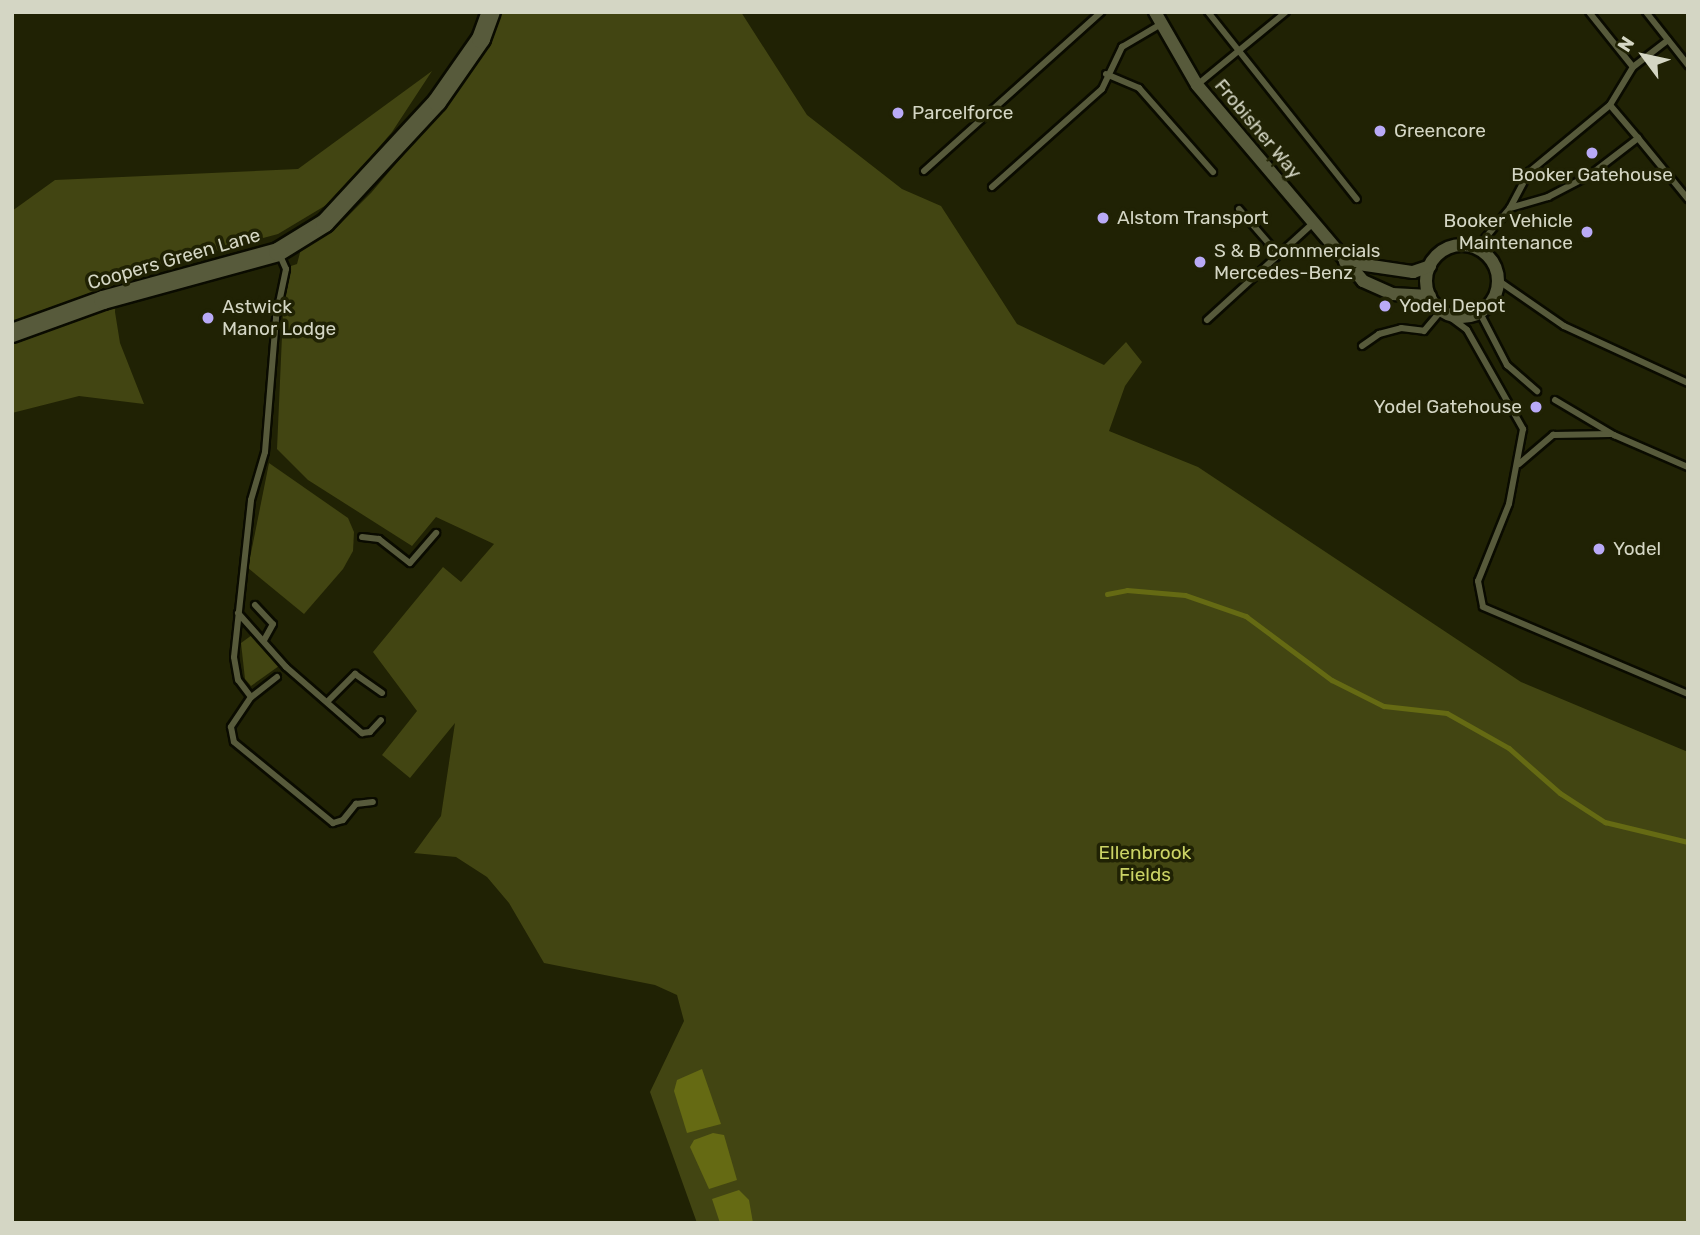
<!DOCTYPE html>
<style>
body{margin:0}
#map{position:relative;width:1700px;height:1235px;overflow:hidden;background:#202204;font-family:Rubik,sans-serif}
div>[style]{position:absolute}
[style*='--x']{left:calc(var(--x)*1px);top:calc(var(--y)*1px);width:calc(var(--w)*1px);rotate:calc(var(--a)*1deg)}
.green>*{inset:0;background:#424512}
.water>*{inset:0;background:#656a13}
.stream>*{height:4.5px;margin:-2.25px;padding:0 2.25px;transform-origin:2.25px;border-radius:2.25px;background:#656a13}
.roads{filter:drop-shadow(2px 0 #0a0b00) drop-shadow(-2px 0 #0a0b00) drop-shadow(0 2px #0a0b00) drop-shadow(0 -2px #0a0b00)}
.lane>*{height:6px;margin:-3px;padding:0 3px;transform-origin:3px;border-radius:3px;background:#575a3b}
.street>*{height:12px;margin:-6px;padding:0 6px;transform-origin:6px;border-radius:6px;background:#575a3b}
.street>.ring{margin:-6px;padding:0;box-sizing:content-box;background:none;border:12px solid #575a3b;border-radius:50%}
.secondary>*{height:18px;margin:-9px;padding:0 9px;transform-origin:9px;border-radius:9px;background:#575a3b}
.dots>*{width:19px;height:19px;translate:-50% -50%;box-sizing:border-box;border:4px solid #202204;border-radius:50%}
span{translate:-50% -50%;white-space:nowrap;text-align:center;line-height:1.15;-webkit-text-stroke:7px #202204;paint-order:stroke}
.poi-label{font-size:19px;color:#d4d6c4}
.left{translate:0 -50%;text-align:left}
.right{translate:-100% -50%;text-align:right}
.street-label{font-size:19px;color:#d4d6c4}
.park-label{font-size:19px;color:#cbd365}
.frame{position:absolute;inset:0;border:14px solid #d4d6c4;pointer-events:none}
.north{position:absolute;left:1609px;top:21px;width:70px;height:70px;-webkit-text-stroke:5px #202204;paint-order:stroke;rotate:303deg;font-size:19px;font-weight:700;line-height:28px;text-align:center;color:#d4d6c4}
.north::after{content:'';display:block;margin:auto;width:24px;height:32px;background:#d4d6c4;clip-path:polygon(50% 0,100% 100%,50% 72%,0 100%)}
</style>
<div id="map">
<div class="green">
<i style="clip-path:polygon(503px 12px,741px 12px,807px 115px,902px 189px,941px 206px,1017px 324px,1104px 365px,1126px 342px,1142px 362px,1125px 386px,1109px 431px,1198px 467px,1521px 682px,1688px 752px,1688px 1223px,697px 1223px,650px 1092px,684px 1021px,677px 995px,655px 985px,544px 963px,509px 903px,487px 877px,456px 857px,414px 853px,441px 816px,455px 723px,410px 778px,382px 755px,417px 711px,373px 652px,443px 567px,461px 582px,494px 544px,436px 517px,412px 546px,308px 480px,277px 449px,283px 313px,291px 266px,297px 264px,301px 249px,334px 230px,371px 193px,433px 120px,488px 44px)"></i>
<i style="clip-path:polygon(432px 71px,392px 132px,333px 201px,278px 234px,117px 278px,115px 312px,120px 343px,144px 404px,79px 396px,12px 413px,12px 211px,55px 180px,298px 169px)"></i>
<i style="clip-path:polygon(269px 463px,348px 518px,354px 532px,353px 551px,343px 569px,304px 614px,248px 568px)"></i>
<i style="clip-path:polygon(252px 635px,279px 666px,251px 686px,245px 679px,241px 643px)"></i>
</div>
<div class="water">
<i style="clip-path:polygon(702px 1069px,721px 1124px,687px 1133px,674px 1091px,677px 1080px)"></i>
<i style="clip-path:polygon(713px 1133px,724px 1135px,737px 1180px,709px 1189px,690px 1147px,694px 1140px)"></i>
<i style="clip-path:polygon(739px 1190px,749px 1200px,753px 1223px,720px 1223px,712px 1199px)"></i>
</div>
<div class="stream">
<i style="--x:1107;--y:594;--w:20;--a:-11"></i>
<i style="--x:1127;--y:590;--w:58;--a:4.9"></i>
<i style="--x:1185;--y:595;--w:65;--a:19"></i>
<i style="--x:1246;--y:616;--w:107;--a:36.7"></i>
<i style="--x:1332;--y:680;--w:58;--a:26.6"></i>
<i style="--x:1384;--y:706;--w:63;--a:6.3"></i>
<i style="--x:1447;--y:713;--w:71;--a:29.4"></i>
<i style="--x:1509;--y:748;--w:68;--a:41.4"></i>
<i style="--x:1560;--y:793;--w:54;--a:32.8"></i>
<i style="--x:1605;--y:822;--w:85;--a:13.5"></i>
</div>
<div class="roads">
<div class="lane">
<i style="--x:1208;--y:12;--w:239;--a:51.5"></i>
<i style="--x:1646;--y:12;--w:68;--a:51.6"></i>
<i style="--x:1633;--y:67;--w:44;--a:-37.6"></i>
<i style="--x:1106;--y:74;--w:36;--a:23"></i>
<i style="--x:1139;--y:88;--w:112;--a:48.6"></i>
<i style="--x:1197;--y:85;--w:115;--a:-39.4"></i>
<i style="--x:1610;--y:105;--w:43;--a:49.7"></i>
<i style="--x:924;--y:171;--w:238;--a:-41.9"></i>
<i style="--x:992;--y:187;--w:147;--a:-41.7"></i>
<i style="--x:1102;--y:89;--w:47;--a:-64.5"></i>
<i style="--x:1122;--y:47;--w:45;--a:-30.5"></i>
<i style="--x:1510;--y:208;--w:40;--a:-16"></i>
<i style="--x:1548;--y:197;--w:47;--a:-27.6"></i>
<i style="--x:1590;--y:175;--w:61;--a:-37.6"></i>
<i style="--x:1638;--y:138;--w:79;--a:50.7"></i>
<i style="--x:1239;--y:209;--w:60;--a:49.1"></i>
<i style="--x:1477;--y:248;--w:52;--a:-50.5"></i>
<i style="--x:1510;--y:208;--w:41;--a:-62.2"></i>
<i style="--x:1529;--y:172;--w:105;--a:-39.6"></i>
<i style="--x:1610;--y:105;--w:44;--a:-58.8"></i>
<i style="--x:1633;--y:67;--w:70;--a:-128.7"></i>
<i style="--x:1499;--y:281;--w:79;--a:34.7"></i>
<i style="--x:1564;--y:326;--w:136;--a:24.7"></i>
<i style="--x:1480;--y:313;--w:59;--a:62.6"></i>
<i style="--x:1507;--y:365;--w:40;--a:41"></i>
<i style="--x:1446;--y:314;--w:26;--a:37"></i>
<i style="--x:1467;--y:330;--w:114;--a:60.5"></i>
<i style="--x:1523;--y:429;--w:76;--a:100.6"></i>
<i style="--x:1509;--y:504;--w:83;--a:111.9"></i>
<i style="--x:1478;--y:581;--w:26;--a:79"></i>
<i style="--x:1483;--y:607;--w:223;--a:23"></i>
<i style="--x:1207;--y:320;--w:142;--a:-42.4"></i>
<i style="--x:1362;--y:346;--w:21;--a:-35"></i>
<i style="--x:1379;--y:334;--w:23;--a:-15"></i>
<i style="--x:1401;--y:328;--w:23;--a:7"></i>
<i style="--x:1424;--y:331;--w:26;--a:-50"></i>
<i style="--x:1555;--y:400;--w:69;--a:30.7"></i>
<i style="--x:1614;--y:435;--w:81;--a:23.4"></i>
<i style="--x:1519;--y:464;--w:45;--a:-40.5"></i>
<i style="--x:1553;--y:435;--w:58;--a:-1"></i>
<i style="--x:362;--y:537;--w:17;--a:7"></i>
<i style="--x:379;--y:539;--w:39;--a:38"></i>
<i style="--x:410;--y:563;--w:40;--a:-49"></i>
<i style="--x:255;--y:605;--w:26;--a:47"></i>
<i style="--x:273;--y:624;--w:18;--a:119"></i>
<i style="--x:238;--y:613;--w:72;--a:48.4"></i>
<i style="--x:286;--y:667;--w:101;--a:41"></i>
<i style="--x:362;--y:733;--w:8;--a:-7"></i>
<i style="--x:370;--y:732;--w:16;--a:-47"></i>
<i style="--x:277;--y:677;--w:33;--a:142"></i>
<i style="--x:251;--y:697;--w:21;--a:-127"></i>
<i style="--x:238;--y:680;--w:23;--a:-100"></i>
<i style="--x:234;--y:657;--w:158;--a:-83.8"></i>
<i style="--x:251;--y:500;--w:50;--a:-73.7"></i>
<i style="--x:265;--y:452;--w:135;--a:-85.3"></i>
<i style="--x:276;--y:317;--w:49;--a:-78.2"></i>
<i style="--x:286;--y:269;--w:17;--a:-114"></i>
<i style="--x:251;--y:697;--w:36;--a:124"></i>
<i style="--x:231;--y:727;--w:15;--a:79"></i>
<i style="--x:234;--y:742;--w:128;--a:39.3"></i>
<i style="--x:333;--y:823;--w:10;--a:-17"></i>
<i style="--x:343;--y:820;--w:21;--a:-51"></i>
<i style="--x:356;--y:804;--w:17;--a:-7"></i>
<i style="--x:327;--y:702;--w:40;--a:-45"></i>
<i style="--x:355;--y:674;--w:33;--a:35"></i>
</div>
<div class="street">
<i style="--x:1155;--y:12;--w:84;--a:60.1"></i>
<i style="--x:1197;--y:85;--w:257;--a:49.7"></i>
<i style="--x:1363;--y:281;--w:32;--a:24"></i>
<i style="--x:1392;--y:294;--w:38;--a:3"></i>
<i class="ring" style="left:1426px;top:245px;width:60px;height:60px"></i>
<i style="--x:1345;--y:262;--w:69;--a:8.4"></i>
<i style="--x:1413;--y:272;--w:18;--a:-19"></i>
</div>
<div class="secondary">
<i style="--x:12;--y:333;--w:97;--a:-19.9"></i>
<i style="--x:103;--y:300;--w:181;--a:-15.3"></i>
<i style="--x:278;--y:252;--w:55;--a:-31.7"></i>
<i style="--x:325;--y:223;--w:165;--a:-47.2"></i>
<i style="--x:437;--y:102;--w:77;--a:-55.1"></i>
<i style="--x:481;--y:39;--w:29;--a:-70"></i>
</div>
</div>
<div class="dots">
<i style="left:898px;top:113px;background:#b9aaf7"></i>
<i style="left:1380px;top:131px;background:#b9aaf7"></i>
<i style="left:1592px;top:153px;background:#b9aaf7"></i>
<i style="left:1103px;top:218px;background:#b9aaf7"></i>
<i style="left:1587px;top:232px;background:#b9aaf7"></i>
<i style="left:1200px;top:262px;background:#b9aaf7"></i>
<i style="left:1385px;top:306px;background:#b9aaf7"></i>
<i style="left:208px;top:318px;background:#b9aaf7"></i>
<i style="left:1536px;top:407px;background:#b9aaf7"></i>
<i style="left:1599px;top:549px;background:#b9aaf7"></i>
</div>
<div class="poi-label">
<span class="left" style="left:912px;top:113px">Parcelforce</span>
<span class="left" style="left:1394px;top:131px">Greencore</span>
<span style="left:1592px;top:175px">Booker Gatehouse</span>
<span class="left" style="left:1117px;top:218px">Alstom Transport</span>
<span class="right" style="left:1573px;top:232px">Booker Vehicle<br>Maintenance</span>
<span class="left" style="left:1214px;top:262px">S &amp; B Commercials<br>Mercedes-Benz</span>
<span class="left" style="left:1399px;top:306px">Yodel Depot</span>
<span class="left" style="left:222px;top:318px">Astwick<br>Manor Lodge</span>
<span class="right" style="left:1522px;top:407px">Yodel Gatehouse</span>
<span class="left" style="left:1613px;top:549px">Yodel</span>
</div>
<div class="street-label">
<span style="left:1258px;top:129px;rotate:50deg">Frobisher Way</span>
<span style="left:174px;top:259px;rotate:-16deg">Coopers Green Lane</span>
</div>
<div class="park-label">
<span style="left:1145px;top:864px">Ellenbrook<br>Fields</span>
</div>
<div class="frame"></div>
<div class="north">N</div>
</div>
